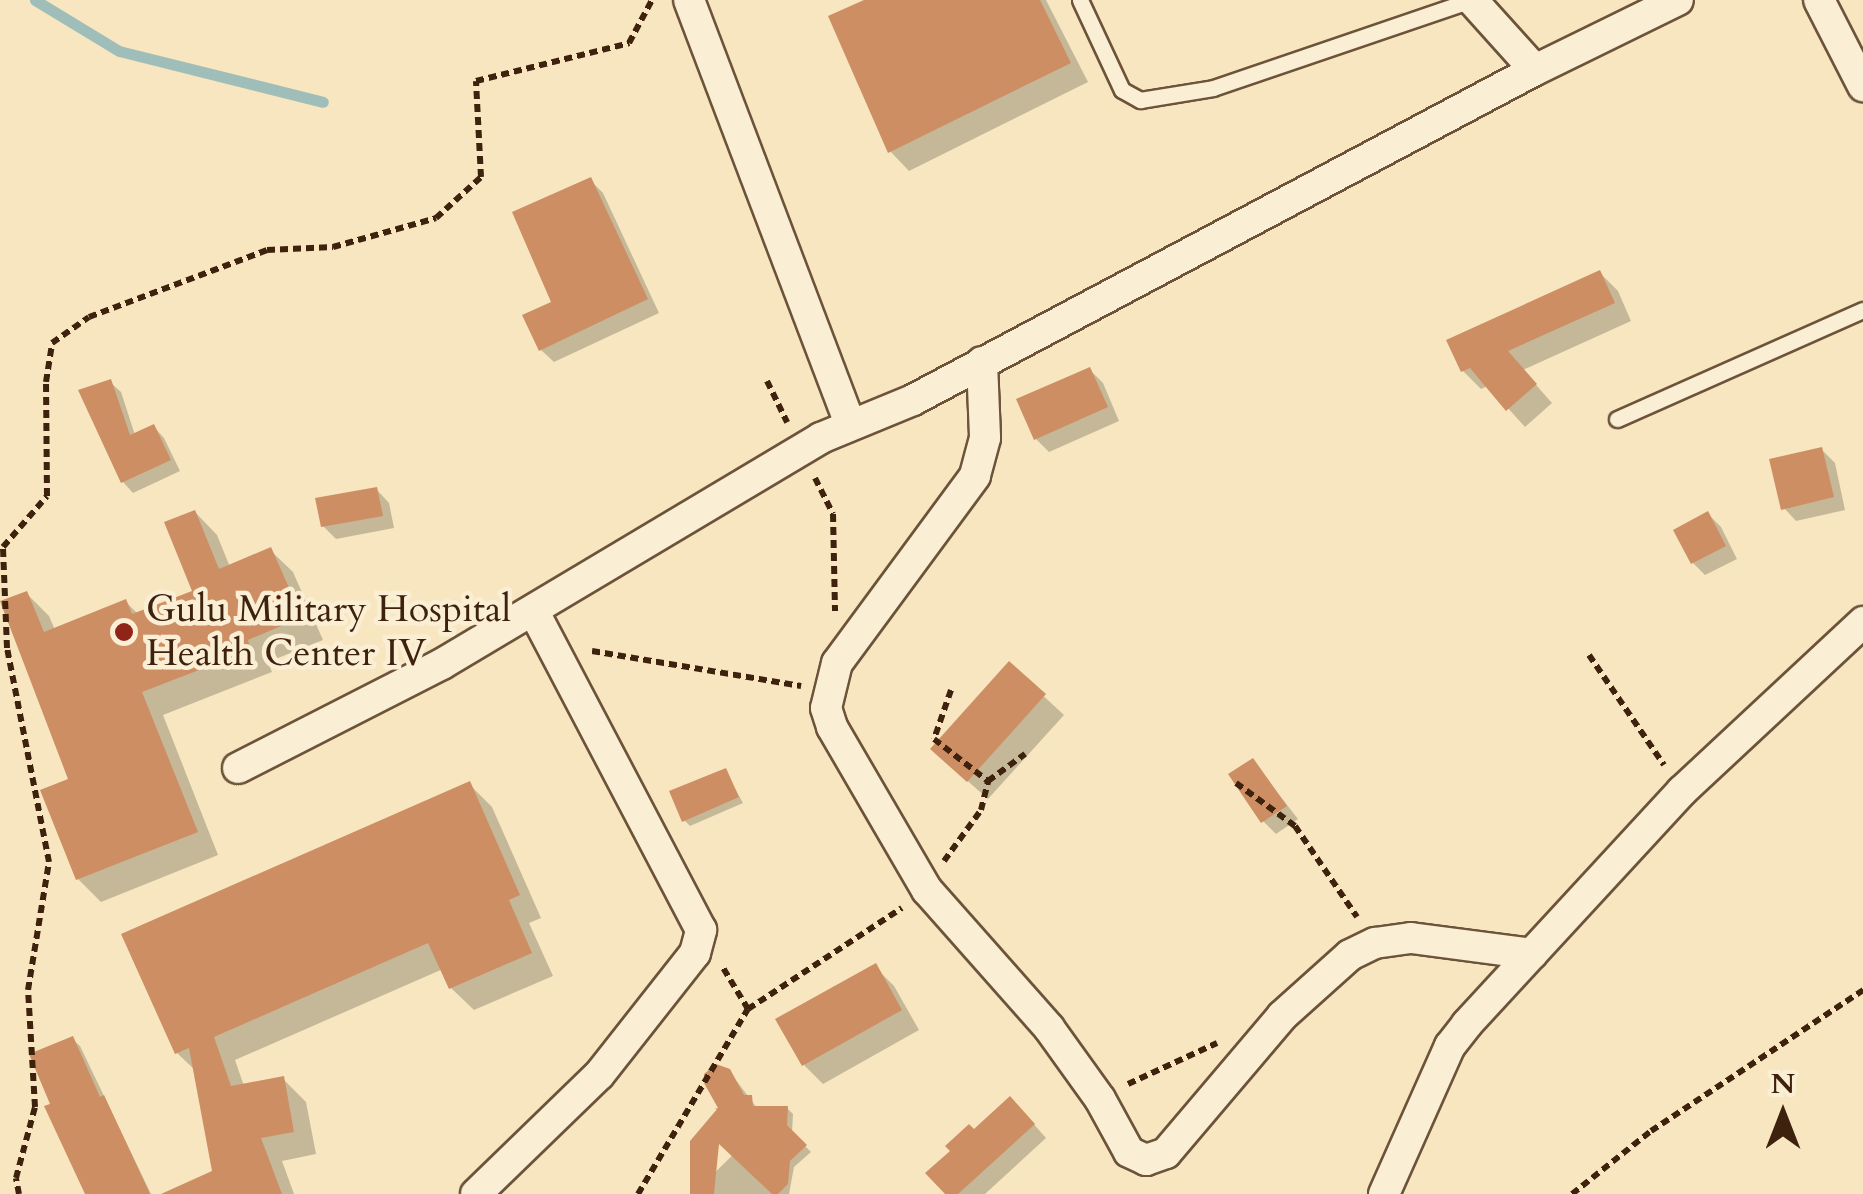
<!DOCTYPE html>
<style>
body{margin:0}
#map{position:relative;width:1863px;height:1194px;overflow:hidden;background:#f7e6bf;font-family:Cardo,serif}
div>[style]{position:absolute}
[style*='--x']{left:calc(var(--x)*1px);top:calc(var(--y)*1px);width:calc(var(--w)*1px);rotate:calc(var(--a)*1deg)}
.shadow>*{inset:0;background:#0003}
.stream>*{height:11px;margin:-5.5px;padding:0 5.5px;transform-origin:5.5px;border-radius:5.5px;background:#9fbeb9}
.building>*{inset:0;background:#cd8e64}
.path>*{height:6px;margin-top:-3px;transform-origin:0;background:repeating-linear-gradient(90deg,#3e220d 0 8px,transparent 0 13px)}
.roads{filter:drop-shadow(2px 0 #6c533a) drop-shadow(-2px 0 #6c533a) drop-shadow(0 2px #6c533a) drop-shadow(0 -2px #6c533a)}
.service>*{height:15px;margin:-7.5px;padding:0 7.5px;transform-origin:7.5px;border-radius:7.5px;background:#faefd5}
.minor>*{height:30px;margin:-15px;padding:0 15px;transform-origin:15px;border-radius:15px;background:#faefd5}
.dots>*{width:28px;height:28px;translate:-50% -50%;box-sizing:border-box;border:5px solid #faefd5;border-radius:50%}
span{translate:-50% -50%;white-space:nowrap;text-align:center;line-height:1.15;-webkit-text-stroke:9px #faefd5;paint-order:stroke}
.poi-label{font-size:38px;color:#3e220d}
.left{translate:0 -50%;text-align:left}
.north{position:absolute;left:1733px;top:1064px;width:100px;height:100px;-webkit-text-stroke:8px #faefd5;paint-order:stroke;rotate:0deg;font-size:28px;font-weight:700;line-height:40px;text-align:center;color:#3e220d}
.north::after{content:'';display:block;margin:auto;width:35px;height:45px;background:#3e220d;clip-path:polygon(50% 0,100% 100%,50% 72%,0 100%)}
</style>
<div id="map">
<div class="shadow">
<i style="clip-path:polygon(870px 0,1046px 0,1088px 82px,909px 171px,890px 151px)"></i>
<i style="clip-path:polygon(590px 180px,603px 193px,659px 313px,554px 362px,541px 350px)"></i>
<i style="clip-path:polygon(1600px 273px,1618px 291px,1631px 321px,1523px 370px,1552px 403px,1525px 427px,1488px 386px,1481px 389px,1463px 371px)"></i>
<i style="clip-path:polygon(1090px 370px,1103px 383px,1119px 421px,1049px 452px,1036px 439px)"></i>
<i style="clip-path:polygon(110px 382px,121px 392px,135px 435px,154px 427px,164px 438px,180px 471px,133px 493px,123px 482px)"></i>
<i style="clip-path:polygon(1822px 450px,1835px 463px,1845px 510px,1796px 521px,1784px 508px)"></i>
<i style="clip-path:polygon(377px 490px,389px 503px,394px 528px,336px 539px,323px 526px)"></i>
<i style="clip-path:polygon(195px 512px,217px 535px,230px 567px,270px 550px,293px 572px,323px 640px,268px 662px,272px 672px,163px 715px,218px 855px,101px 902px,78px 879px,71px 781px,1px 604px,27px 594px,49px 616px,55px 630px,126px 602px,138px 614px,195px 592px)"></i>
<i style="clip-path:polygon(1708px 514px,1721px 527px,1737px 559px,1705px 575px,1693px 563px)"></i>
<i style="clip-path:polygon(1009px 664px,1064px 715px,988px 799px,953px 768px)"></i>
<i style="clip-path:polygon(1253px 761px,1298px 819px,1276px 834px,1263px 821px)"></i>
<i style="clip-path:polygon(725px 771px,743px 803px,690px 826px,684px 820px)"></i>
<i style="clip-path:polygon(469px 784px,492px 807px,541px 918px,529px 923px,553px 976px,474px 1010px,451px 988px,443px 969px,235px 1060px,244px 1086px,283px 1079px,306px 1102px,316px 1154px,282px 1161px,294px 1194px,197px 1194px,215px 1173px,196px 1071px,177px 1053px)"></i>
<i style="clip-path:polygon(875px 967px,894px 986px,919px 1030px,823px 1084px,804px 1065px)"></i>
<i style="clip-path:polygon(72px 1039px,80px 1046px,151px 1194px,86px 1194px,53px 1105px)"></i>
<i style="clip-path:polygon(729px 1071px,757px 1108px,787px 1108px,793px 1114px,792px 1133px,811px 1152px,794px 1167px,789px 1194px,703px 1194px,698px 1189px,746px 1142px,715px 1108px,721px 1108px)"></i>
<i style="clip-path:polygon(1023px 1112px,1046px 1138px,985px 1194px,948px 1194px,974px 1132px)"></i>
</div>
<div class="stream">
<i style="--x:35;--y:0;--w:98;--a:31.3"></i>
<i style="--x:119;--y:51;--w:210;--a:14"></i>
</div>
<div class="building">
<i style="clip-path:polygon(864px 0,1040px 0,1071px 63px,888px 153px,828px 16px)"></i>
<i style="clip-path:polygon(591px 177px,648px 299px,539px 351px,522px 315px,551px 302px,512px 212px)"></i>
<i style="clip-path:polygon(1600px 270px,1615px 303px,1508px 351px,1537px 384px,1506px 411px,1470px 368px,1461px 372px,1446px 340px)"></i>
<i style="clip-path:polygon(1090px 367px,1108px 407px,1034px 440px,1016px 399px)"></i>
<i style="clip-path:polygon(111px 379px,130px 435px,154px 424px,171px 460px,121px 483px,78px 390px)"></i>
<i style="clip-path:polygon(1822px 447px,1834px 497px,1781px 510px,1769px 459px)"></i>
<i style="clip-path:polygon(377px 487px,383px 516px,321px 527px,315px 498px)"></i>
<i style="clip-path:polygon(195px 510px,219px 569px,271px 547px,302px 617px,248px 640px,251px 650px,142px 692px,198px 832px,76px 880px,40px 790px,68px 779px,0 601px,27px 591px,44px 632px,126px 599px,132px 614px,192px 591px,164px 522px)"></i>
<i style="clip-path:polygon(1708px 511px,1726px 546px,1691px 564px,1673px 530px)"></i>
<i style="clip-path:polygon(1009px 661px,1046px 694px,967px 782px,930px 749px)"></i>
<i style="clip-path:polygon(1253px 758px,1287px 806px,1261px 823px,1228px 774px)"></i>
<i style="clip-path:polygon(726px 768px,739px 797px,682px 822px,669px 791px)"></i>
<i style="clip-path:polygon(470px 781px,520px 895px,509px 900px,532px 953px,449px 989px,428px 943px,214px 1037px,231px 1086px,284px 1076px,294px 1132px,261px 1138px,282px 1194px,161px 1194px,212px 1171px,189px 1048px,175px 1054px,121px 934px)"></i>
<i style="clip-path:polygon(876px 963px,902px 1010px,802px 1066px,775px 1019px)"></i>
<i style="clip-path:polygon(73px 1036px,100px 1097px,104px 1095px,150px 1194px,85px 1194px,44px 1106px,50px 1104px,29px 1054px)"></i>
<i style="clip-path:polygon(716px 1064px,730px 1069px,744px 1095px,752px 1095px,753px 1106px,788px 1106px,787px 1125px,807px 1145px,790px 1161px,788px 1184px,778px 1194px,772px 1194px,719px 1144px,714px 1194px,690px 1194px,690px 1141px,718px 1108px,704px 1083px,704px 1074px)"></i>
<i style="clip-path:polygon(1010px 1096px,1035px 1124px,958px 1194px,945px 1194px,925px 1173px,950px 1151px,945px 1146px,969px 1124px,974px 1129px)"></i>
</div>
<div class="path">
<i style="--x:767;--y:381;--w:46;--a:64"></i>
<i style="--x:815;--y:478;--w:40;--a:63.4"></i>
<i style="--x:833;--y:514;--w:97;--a:88.8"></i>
<i style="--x:592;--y:651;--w:212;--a:9.5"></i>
<i style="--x:1589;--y:655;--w:133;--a:55.7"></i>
<i style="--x:951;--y:690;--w:52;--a:109.1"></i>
<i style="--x:934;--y:739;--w:68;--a:37.9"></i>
<i style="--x:1236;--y:783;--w:73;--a:36.1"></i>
<i style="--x:1295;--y:826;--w:110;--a:55.7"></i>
<i style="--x:944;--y:861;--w:63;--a:-54"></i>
<i style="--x:981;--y:810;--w:30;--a:-76"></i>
<i style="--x:988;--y:781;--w:46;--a:-36.1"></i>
<i style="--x:748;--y:1009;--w:184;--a:-33.3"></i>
<i style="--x:1128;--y:1084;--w:98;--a:-24.7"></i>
<i style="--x:19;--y:1194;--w:16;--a:-101"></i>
<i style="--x:16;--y:1178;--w:73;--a:-75"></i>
<i style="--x:35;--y:1107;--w:117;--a:-93.4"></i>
<i style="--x:28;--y:990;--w:130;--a:-80.7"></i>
<i style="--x:49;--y:862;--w:218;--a:-101.1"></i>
<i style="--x:7;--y:648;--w:101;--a:-92.3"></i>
<i style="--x:3;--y:547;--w:67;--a:-49.2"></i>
<i style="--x:47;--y:496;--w:114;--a:-90.5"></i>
<i style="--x:46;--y:382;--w:39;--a:-81"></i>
<i style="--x:52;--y:343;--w:45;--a:-35.1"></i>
<i style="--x:89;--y:317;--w:190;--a:-20.6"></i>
<i style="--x:267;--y:250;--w:66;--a:-2.6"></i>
<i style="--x:333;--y:247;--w:107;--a:-15.7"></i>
<i style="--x:436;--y:218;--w:61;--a:-42.3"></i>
<i style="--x:481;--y:177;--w:96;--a:-93"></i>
<i style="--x:476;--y:81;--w:158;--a:-13.9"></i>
<i style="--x:629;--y:43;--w:49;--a:-61.9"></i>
<i style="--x:638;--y:1194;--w:215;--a:-59.3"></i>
<i style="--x:748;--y:1009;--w:50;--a:-121.2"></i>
<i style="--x:1572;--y:1194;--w:101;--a:-38.6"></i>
<i style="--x:1651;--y:1131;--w:255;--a:-33.6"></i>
</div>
<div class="roads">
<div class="service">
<i style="--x:1080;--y:0;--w:99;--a:65"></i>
<i style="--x:1122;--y:90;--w:21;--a:29"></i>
<i style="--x:1140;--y:100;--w:74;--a:-9.3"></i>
<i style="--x:1213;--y:88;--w:274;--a:-18.8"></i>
<i style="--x:1617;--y:419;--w:269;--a:-23.9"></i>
</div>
<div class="minor">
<i style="--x:689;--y:0;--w:453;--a:69.2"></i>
<i style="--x:1472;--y:0;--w:94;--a:48"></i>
<i style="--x:1535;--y:70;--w:159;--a:-26.1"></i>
<i style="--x:1819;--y:0;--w:97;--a:62.9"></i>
<i style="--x:982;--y:362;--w:76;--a:87.7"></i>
<i style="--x:985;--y:438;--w:39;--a:105"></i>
<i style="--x:975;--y:476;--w:232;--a:126.4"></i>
<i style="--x:837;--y:663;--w:46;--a:103.7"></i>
<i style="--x:826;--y:708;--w:20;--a:72"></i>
<i style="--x:832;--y:727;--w:189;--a:59.8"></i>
<i style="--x:927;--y:890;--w:184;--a:48.5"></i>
<i style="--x:1049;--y:1028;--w:87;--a:54.3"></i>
<i style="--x:1100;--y:1099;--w:60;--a:61.3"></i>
<i style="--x:1129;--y:1152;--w:19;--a:25"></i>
<i style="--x:1146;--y:1160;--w:21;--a:-19"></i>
<i style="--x:1166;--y:1153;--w:180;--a:-49.7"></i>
<i style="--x:1282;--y:1016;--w:91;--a:-41.9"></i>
<i style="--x:1350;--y:955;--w:28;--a:-26"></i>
<i style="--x:1375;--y:943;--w:36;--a:-8"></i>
<i style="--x:1411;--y:938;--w:122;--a:7.5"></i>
<i style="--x:238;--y:768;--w:229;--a:-27"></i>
<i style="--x:442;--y:664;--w:441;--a:-30.8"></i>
<i style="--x:821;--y:438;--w:100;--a:-22.4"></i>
<i style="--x:913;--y:400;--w:704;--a:-27.95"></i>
<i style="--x:476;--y:1194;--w:171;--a:-44.1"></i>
<i style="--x:599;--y:1075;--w:155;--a:-51.8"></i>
<i style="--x:695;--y:953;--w:24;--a:-75"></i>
<i style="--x:701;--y:930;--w:361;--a:-117.7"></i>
<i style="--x:1384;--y:1194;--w:162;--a:-66"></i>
<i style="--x:1450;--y:1046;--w:28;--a:-52"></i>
<i style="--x:1467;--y:1024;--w:317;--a:-47.3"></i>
<i style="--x:1682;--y:791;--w:248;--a:-43"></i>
</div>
</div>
<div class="dots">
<i style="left:124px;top:632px;background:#8f2418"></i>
</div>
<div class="poi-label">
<span class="left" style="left:146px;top:632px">Gulu Military Hospital<br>Health Center IV</span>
</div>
<div class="north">N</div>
</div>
